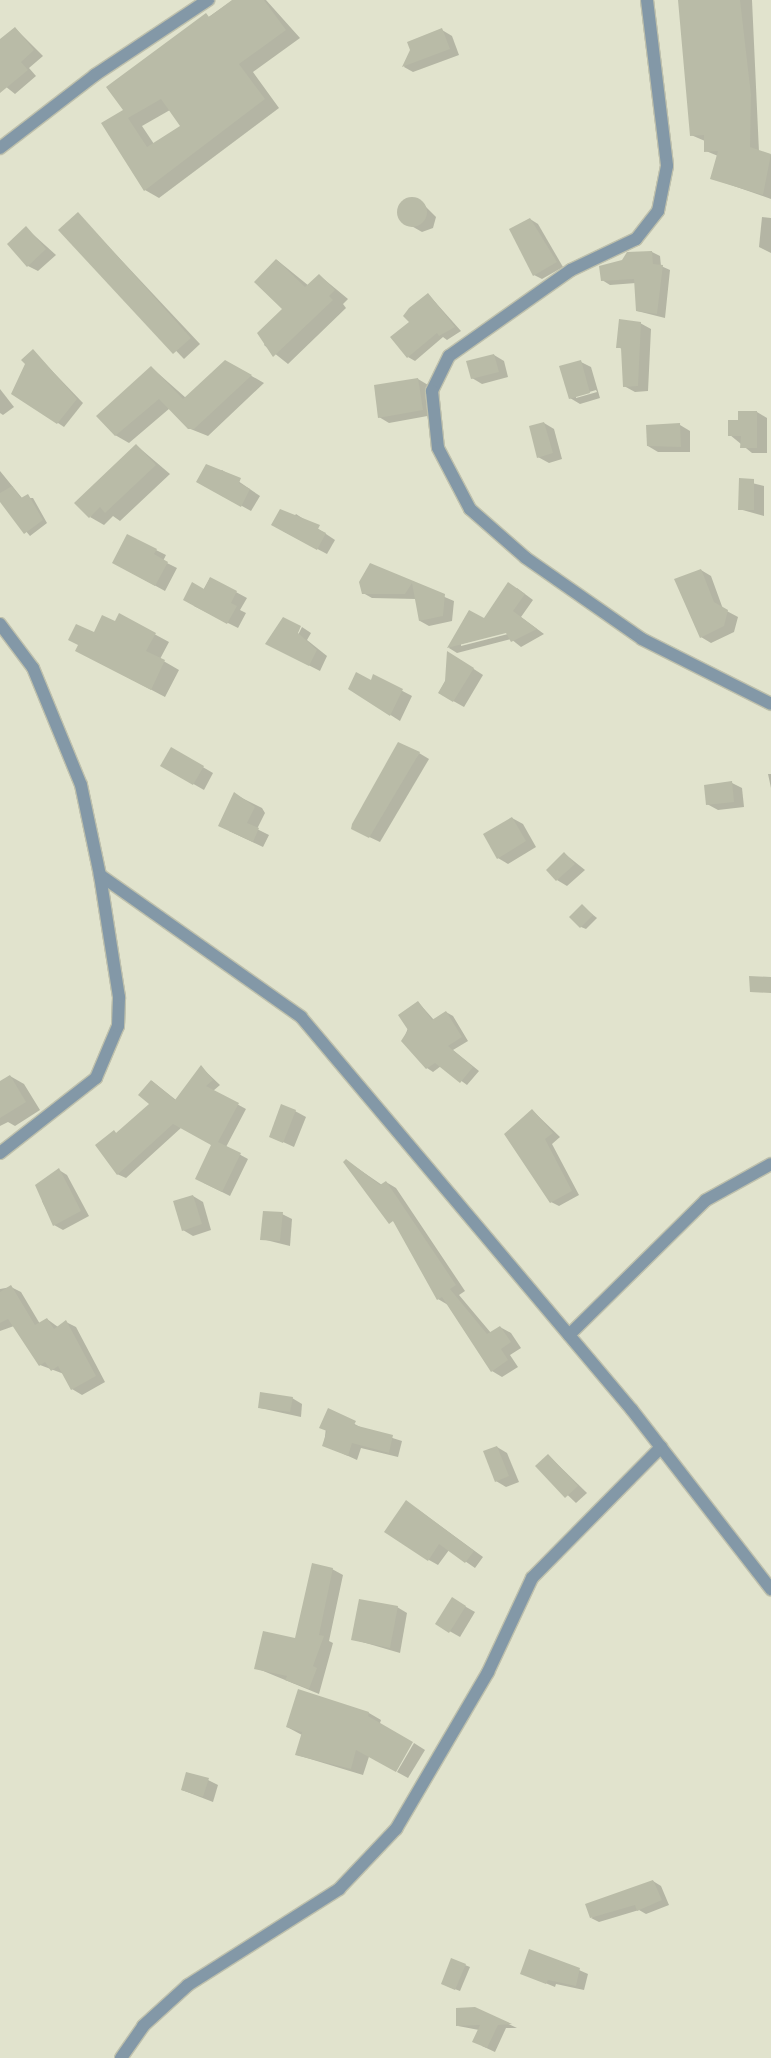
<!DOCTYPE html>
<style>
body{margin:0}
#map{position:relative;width:771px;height:2058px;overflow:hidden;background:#e1e3cd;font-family:Lora,serif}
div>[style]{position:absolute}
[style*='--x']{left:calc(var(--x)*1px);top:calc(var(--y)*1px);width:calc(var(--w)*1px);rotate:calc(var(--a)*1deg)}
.shadow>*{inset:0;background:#0003}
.building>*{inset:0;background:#b9bba7}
.round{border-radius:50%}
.roads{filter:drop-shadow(1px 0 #bec0ac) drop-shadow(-1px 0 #bec0ac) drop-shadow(0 1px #bec0ac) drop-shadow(0 -1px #bec0ac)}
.minor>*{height:12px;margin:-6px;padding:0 6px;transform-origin:6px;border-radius:6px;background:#8398a7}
span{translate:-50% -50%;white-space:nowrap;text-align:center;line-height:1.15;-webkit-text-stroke:4px #eef0da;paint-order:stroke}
</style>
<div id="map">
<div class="shadow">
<i style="clip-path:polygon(evenodd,233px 0,266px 0,300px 38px,253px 72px,279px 108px,159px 198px,145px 190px,124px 110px,108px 87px,233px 0,170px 110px,182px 127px,154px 144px,142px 126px,170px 110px)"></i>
<i style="clip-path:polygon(681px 0,752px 0,759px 152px,771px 155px,771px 199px,711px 178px,718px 156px,706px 151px,705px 141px,691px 135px)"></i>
<i style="clip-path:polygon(15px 28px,43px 56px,29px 68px,36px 76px,15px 94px,0 82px,0 41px)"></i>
<i style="clip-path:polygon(442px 30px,452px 36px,459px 55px,413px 72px,404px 67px,411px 50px)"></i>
<i style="clip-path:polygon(419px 200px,436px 217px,433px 228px,422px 232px,401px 220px,402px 203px)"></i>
<i style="clip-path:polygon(78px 214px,200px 344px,184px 359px,60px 230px)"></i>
<i style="clip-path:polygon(762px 217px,771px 218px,771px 253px,759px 247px)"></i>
<i style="clip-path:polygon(530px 219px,538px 224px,563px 267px,542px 279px,534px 275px)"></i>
<i style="clip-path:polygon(26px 228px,56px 255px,38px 271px,28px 266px)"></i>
<i style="clip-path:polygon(652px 252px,660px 256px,661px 266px,670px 270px,665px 318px,637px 311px,636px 283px,610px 285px,602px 280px)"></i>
<i style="clip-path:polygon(277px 260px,309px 286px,319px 275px,348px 299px,343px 304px,346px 308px,288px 364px,264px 345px,284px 309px)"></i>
<i style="clip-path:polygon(428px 294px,461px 331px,447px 340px,443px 337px,415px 361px,408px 357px)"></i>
<i style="clip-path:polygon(640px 323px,651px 329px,648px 391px,635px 392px,624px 386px,622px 349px,618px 347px)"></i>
<i style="clip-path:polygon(33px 351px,83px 403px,64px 427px,58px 423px)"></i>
<i style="clip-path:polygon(494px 355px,504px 361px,508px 377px,482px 384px,472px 378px)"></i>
<i style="clip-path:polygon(225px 361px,264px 383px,208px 436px,188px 428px,170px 408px,129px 443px,115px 435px,151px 367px,186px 398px)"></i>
<i style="clip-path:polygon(evenodd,581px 362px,591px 367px,600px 398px,580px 404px,570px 398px,581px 362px,596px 390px,597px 392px,576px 398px,576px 396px,596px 390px)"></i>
<i style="clip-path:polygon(418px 379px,428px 385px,433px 415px,389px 423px,379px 417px)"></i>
<i style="clip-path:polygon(0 389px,14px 407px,3px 415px,0 413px)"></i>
<i style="clip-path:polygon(757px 412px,767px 418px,767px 453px,752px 453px,730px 435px,739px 422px)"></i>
<i style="clip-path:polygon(544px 423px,554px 429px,562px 459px,549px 463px,538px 457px)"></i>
<i style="clip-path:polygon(680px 425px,690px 431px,690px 452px,658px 452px,648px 446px)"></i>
<i style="clip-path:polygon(136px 445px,170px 474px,120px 521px,113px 516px,104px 525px,90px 517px)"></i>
<i style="clip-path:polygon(222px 470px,260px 496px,251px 511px,197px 481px)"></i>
<i style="clip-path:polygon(0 471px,22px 498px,33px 498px,47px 523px,30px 536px,0 500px)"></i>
<i style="clip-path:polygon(740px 480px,764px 486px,764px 516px,739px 509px)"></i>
<i style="clip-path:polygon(296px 514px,335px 540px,327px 554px,283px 531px)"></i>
<i style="clip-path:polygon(156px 550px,166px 555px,163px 561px,177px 568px,165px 591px,123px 568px)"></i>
<i style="clip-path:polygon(370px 565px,454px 601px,452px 621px,429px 626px,420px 621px,416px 599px,372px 598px,363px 593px)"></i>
<i style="clip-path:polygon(701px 570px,711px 576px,723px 609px,738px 617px,734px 632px,711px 643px,701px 637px)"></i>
<i style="clip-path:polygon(210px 578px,247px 598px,240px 610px,246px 613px,238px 628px,194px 606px)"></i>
<i style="clip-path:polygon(evenodd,517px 588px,533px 600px,521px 617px,544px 634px,521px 647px,511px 639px,457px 653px,449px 648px,469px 611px,484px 619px,517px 588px,512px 630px,512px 633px,461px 646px,461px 644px,512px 630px)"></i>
<i style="clip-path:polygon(119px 615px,169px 642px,160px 659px,179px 670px,165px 697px,91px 658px,94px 634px,115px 623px)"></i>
<i style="clip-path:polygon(302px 627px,311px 633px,307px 640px,327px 656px,320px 671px,277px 649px,296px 639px)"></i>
<i style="clip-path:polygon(457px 658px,483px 675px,464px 707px,439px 693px)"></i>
<i style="clip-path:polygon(374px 676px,412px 696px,400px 721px,350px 689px,371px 681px)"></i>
<i style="clip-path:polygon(172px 749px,213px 773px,204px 790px,162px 766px)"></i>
<i style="clip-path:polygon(419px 753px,429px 759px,380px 842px,363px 834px)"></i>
<i style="clip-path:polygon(768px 774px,771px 774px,771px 789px,771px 788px)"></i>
<i style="clip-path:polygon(732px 783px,742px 788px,744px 807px,718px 810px,707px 804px)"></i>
<i style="clip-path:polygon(234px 794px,262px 808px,265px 813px,257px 829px,269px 835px,263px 847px,229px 831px)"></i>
<i style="clip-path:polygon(512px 818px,523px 824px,536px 847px,508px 864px,498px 858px)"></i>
<i style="clip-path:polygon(565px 854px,585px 870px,567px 886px,557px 880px)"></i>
<i style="clip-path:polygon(582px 906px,597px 918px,586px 929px,581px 927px)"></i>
<i style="clip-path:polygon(418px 1002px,434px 1020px,446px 1012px,453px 1016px,468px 1041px,453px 1050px,479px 1071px,467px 1085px,441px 1066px,433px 1072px,427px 1068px,403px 1041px)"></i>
<i style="clip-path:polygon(201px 1067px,220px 1085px,213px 1091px,246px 1109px,226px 1147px,248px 1159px,230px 1196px,204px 1183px,212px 1145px,182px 1127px,126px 1178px,117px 1174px,114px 1132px,118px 1134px,151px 1104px,152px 1081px,176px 1100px)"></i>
<i style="clip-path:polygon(10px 1076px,24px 1084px,40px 1110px,15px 1126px,8px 1122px,0 1126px,0 1082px)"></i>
<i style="clip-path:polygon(295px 1111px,306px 1117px,294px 1147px,270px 1136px)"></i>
<i style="clip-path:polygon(533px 1111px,560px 1137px,552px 1144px,579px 1195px,559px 1206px,551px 1202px)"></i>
<i style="clip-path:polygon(347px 1161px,382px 1185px,386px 1182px,396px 1188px,465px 1291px,459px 1295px,491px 1333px,500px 1327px,511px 1333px,521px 1348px,510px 1355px,518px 1367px,502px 1377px,492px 1371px,448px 1305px,438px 1299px,398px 1227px)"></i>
<i style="clip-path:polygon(59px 1170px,67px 1175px,89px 1216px,63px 1230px,54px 1225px,42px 1201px)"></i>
<i style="clip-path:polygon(193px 1196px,203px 1202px,211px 1230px,193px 1236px,183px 1230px)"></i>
<i style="clip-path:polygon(282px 1214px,292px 1219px,290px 1246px,262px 1239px)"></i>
<i style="clip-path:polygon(11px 1287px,21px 1292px,40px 1324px,47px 1319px,58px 1327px,66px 1322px,76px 1327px,105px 1382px,82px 1395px,72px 1389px,64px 1374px,40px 1365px,14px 1326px,0 1331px,0 1289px)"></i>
<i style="clip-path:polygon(292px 1398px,302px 1404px,301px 1417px,260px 1408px)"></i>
<i style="clip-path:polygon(328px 1410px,364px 1429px,402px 1441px,398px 1457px,361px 1448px,357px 1460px,324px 1445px)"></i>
<i style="clip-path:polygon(497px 1447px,507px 1453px,519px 1482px,506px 1487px,496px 1481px)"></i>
<i style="clip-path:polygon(548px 1455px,587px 1493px,576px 1503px,537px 1466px)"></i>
<i style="clip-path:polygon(416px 1508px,483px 1557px,475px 1568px,449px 1550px,438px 1565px,429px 1560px)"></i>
<i style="clip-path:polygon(332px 1569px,343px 1575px,329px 1641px,333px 1643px,319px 1694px,256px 1668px,296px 1639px)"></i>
<i style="clip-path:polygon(452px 1599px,475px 1612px,460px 1637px,437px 1624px)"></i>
<i style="clip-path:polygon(397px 1607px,407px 1613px,400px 1653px,352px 1639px)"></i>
<i style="clip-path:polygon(369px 1713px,381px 1720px,363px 1775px,297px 1755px,302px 1735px,287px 1727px)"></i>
<i style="clip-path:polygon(414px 1743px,425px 1750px,408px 1778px,397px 1772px)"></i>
<i style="clip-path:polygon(208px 1780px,218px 1785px,213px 1802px,182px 1790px)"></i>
<i style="clip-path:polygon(653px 1881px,661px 1886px,669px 1905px,646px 1914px,639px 1910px,599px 1922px,591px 1918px)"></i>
<i style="clip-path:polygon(465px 1965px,470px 1967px,460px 1991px,447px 1986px)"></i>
<i style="clip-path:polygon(579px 1970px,588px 1974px,584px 1990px,556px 1984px,555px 1987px,521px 1973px)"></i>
<i style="clip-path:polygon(475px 2008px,517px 2028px,506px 2028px,495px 2052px,482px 2046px,479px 2030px,458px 2026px)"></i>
</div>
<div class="building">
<i style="clip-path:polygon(evenodd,232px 0,264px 0,286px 30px,239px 64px,265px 99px,144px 191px,101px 123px,123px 110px,106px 87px,206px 13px,209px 17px,232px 0,161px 99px,180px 126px,147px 147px,128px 118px,161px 99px)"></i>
<i style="clip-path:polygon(678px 0,740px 0,751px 95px,750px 147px,771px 154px,763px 195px,710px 179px,718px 151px,704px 152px,704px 135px,690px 136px)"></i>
<i style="clip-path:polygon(15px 27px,34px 50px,21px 62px,28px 70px,0 93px,0 39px)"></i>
<i style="clip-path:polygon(442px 28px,450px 49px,402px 67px,410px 50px,407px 42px)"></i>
<i class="round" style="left:397px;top:197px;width:30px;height:30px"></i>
<i style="clip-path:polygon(78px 212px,191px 338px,173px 354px,58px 230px)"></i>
<i style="clip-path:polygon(530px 218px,557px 262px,533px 276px,509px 229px)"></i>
<i style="clip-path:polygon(26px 226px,46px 249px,27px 267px,7px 244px)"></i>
<i style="clip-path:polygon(652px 251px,653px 264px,663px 265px,657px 314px,636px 311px,634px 279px,601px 281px,599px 266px,622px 260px,627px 252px)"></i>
<i style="clip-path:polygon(276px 259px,305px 287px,319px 274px,335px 290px,329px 296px,333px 300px,273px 357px,257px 333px,282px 309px,254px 282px)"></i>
<i style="clip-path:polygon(428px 293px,455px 327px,439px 336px,437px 333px,407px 358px,390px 337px,409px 322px,403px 316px,409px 308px)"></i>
<i style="clip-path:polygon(619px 319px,641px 322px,638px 386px,623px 387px,621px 348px,616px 348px)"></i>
<i style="clip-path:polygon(33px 349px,77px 399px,57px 424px,11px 394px,25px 364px,21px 360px)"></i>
<i style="clip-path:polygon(494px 354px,499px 372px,471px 379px,466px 361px)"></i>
<i style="clip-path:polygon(225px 360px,252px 375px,194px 429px,188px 429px,159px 399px,115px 436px,96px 416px,151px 366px,183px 399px)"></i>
<i style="clip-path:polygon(581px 360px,590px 393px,569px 399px,559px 366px)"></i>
<i style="clip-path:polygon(418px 378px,423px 410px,378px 418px,374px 385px)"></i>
<i style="clip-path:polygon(738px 411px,757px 411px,757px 448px,740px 448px,741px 436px,728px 436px,728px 420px,738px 420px)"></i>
<i style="clip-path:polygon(544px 422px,553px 453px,537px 458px,529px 426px)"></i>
<i style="clip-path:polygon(680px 423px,681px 447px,647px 446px,646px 425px)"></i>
<i style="clip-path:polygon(136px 444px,156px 465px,105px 513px,100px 507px,89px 518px,74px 503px)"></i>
<i style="clip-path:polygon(206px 464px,241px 478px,239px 483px,250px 489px,241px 507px,196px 482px)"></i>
<i style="clip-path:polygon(739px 478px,754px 479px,754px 510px,738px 510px)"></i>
<i style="clip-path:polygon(12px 486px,21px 498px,28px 494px,43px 520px,24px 534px,0 502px,0 493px)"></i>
<i style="clip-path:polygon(280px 509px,320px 525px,318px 529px,326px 533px,317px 550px,271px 525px)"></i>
<i style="clip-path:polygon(127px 534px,157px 549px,154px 554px,168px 562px,155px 586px,112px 563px)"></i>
<i style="clip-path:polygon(370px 563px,445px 594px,443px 616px,419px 621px,412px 583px,405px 594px,362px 594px,359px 582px)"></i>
<i style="clip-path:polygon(701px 569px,714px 602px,728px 610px,724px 626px,700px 638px,674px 579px)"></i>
<i style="clip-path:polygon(210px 577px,237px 591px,231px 603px,237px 606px,227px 624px,183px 600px,192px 582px,204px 589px)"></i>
<i style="clip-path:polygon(508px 582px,525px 594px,513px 611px,537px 629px,511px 642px,506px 633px,447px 648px,469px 610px,484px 618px)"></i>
<i style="clip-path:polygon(119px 613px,156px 633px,146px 651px,165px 660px,151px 690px,75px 651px,78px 645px,68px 640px,76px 624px,94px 632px,102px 615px,115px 621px)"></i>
<i style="clip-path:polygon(283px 617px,301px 626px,298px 633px,317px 650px,309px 666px,265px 644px)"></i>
<i style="clip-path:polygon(447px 651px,474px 668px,453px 702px,438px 693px,445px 681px)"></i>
<i style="clip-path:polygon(356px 672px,371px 680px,373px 674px,403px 689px,390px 716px,348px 689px)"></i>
<i style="clip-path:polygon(398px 742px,420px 752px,369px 838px,351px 829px,352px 824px)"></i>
<i style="clip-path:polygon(171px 747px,204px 766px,193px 785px,160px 766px)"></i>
<i style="clip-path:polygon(732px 781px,734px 802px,706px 805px,704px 785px)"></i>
<i style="clip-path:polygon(234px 792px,255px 807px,247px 823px,259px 828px,253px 842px,218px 826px)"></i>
<i style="clip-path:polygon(512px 817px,526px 841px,497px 859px,483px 834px)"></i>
<i style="clip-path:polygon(564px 852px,575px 864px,556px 881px,546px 870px)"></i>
<i style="clip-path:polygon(582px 904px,593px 915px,580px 928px,569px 917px)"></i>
<i style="clip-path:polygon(749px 976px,771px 977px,771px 993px,750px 992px)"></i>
<i style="clip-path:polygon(418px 1001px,432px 1020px,446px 1011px,462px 1037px,448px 1046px,473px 1067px,460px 1083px,435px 1063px,426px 1069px,401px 1041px,408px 1030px,398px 1015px)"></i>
<i style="clip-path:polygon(201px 1065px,213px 1080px,206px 1086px,239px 1103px,218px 1142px,241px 1153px,222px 1192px,195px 1179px,211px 1145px,173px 1124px,117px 1175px,95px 1145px,114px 1130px,116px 1133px,149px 1104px,138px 1095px,151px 1080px,175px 1100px)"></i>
<i style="clip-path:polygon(10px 1075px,26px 1102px,0 1118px,0 1081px)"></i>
<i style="clip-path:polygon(281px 1104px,296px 1110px,283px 1143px,269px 1137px)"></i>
<i style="clip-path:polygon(532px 1109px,553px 1133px,545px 1139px,572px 1191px,550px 1203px,504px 1134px)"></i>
<i style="clip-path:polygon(346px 1159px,380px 1185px,386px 1181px,456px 1285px,450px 1289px,487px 1334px,500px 1326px,511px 1342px,501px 1349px,508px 1360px,491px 1372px,442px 1297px,437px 1300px,393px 1221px,389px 1224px,343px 1162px)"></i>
<i style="clip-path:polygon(59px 1168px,81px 1211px,53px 1226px,35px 1185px)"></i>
<i style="clip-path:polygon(193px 1195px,202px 1224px,182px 1231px,173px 1201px)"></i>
<i style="clip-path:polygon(263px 1211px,283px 1212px,280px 1241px,260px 1240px)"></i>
<i style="clip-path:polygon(11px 1285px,35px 1325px,47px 1318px,54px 1329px,66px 1320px,96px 1376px,71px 1390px,58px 1366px,51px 1371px,45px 1362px,39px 1366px,8px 1319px,0 1323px,0 1292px)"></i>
<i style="clip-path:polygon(260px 1392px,293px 1397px,290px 1412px,258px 1408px)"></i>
<i style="clip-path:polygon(328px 1408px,356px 1421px,354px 1425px,393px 1435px,389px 1453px,352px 1443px,348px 1456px,322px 1446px,327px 1431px,319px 1428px)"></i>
<i style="clip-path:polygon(497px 1446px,509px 1476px,495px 1482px,483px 1451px)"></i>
<i style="clip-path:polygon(548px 1454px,578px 1486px,565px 1498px,535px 1466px)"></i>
<i style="clip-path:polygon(406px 1500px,474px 1551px,465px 1563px,439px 1544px,428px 1561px,384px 1532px)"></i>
<i style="clip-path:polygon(312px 1563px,333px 1568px,319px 1635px,324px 1636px,313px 1666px,317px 1668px,309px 1689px,285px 1680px,287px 1676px,254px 1669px,263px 1631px,295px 1638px)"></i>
<i style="clip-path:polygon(452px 1597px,466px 1606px,449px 1633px,435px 1624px)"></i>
<i style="clip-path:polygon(359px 1599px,398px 1606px,390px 1648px,351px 1640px)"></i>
<i style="clip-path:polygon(298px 1689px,369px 1712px,368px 1716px,413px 1742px,396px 1772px,356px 1750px,351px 1769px,295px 1755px,302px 1732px,286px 1727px)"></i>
<i style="clip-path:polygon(186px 1772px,209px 1778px,203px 1797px,181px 1790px)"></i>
<i style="clip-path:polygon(653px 1880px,662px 1900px,637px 1911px,635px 1905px,590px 1918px,585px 1904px)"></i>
<i style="clip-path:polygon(529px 1949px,580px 1968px,576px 1986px,548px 1980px,546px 1984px,520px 1974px)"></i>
<i style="clip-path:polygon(451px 1958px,466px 1964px,455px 1990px,441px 1984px)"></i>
<i style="clip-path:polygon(475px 2007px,512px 2024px,498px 2025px,487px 2048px,472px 2042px,480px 2025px,456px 2026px,456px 2008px)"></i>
</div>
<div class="roads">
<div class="minor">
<i style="--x:647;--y:0;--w:167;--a:83.1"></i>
<i style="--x:667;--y:166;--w:46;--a:101.3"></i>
<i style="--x:658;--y:211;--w:36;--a:128"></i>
<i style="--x:636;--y:239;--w:72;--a:154.5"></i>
<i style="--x:571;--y:270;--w:149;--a:144.8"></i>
<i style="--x:449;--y:356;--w:39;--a:116"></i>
<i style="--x:432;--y:391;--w:57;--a:84"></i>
<i style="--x:438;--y:448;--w:69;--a:62.3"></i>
<i style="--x:470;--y:509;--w:74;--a:41.2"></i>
<i style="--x:526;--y:558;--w:141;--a:34.9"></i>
<i style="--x:642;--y:639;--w:144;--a:26.7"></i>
<i style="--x:0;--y:148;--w:120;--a:-37.5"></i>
<i style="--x:95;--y:75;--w:136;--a:-33.6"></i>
<i style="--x:0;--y:624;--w:55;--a:53.1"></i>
<i style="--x:33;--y:668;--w:126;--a:67.7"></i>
<i style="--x:81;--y:785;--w:92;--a:78.1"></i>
<i style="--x:100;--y:875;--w:246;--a:35.2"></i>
<i style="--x:301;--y:1017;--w:514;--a:49.89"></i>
<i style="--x:632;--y:1410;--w:227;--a:52.2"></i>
<i style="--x:0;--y:1153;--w:122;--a:-38"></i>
<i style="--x:96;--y:1078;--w:56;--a:-67.1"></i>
<i style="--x:118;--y:1026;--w:29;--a:-88"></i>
<i style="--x:119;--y:997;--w:123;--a:-98.9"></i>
<i style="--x:569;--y:1335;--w:192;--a:-44.6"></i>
<i style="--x:706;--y:1200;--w:74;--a:-29"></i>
<i style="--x:121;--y:2058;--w:39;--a:-55"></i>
<i style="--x:143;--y:2026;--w:61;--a:-42.3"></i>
<i style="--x:188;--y:1985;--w:179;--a:-32.4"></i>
<i style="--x:339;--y:1889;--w:83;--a:-46.5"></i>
<i style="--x:396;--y:1829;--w:182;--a:-59.6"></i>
<i style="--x:488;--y:1672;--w:104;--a:-64.9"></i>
<i style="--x:532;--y:1578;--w:184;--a:-45.4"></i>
</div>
</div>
</div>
